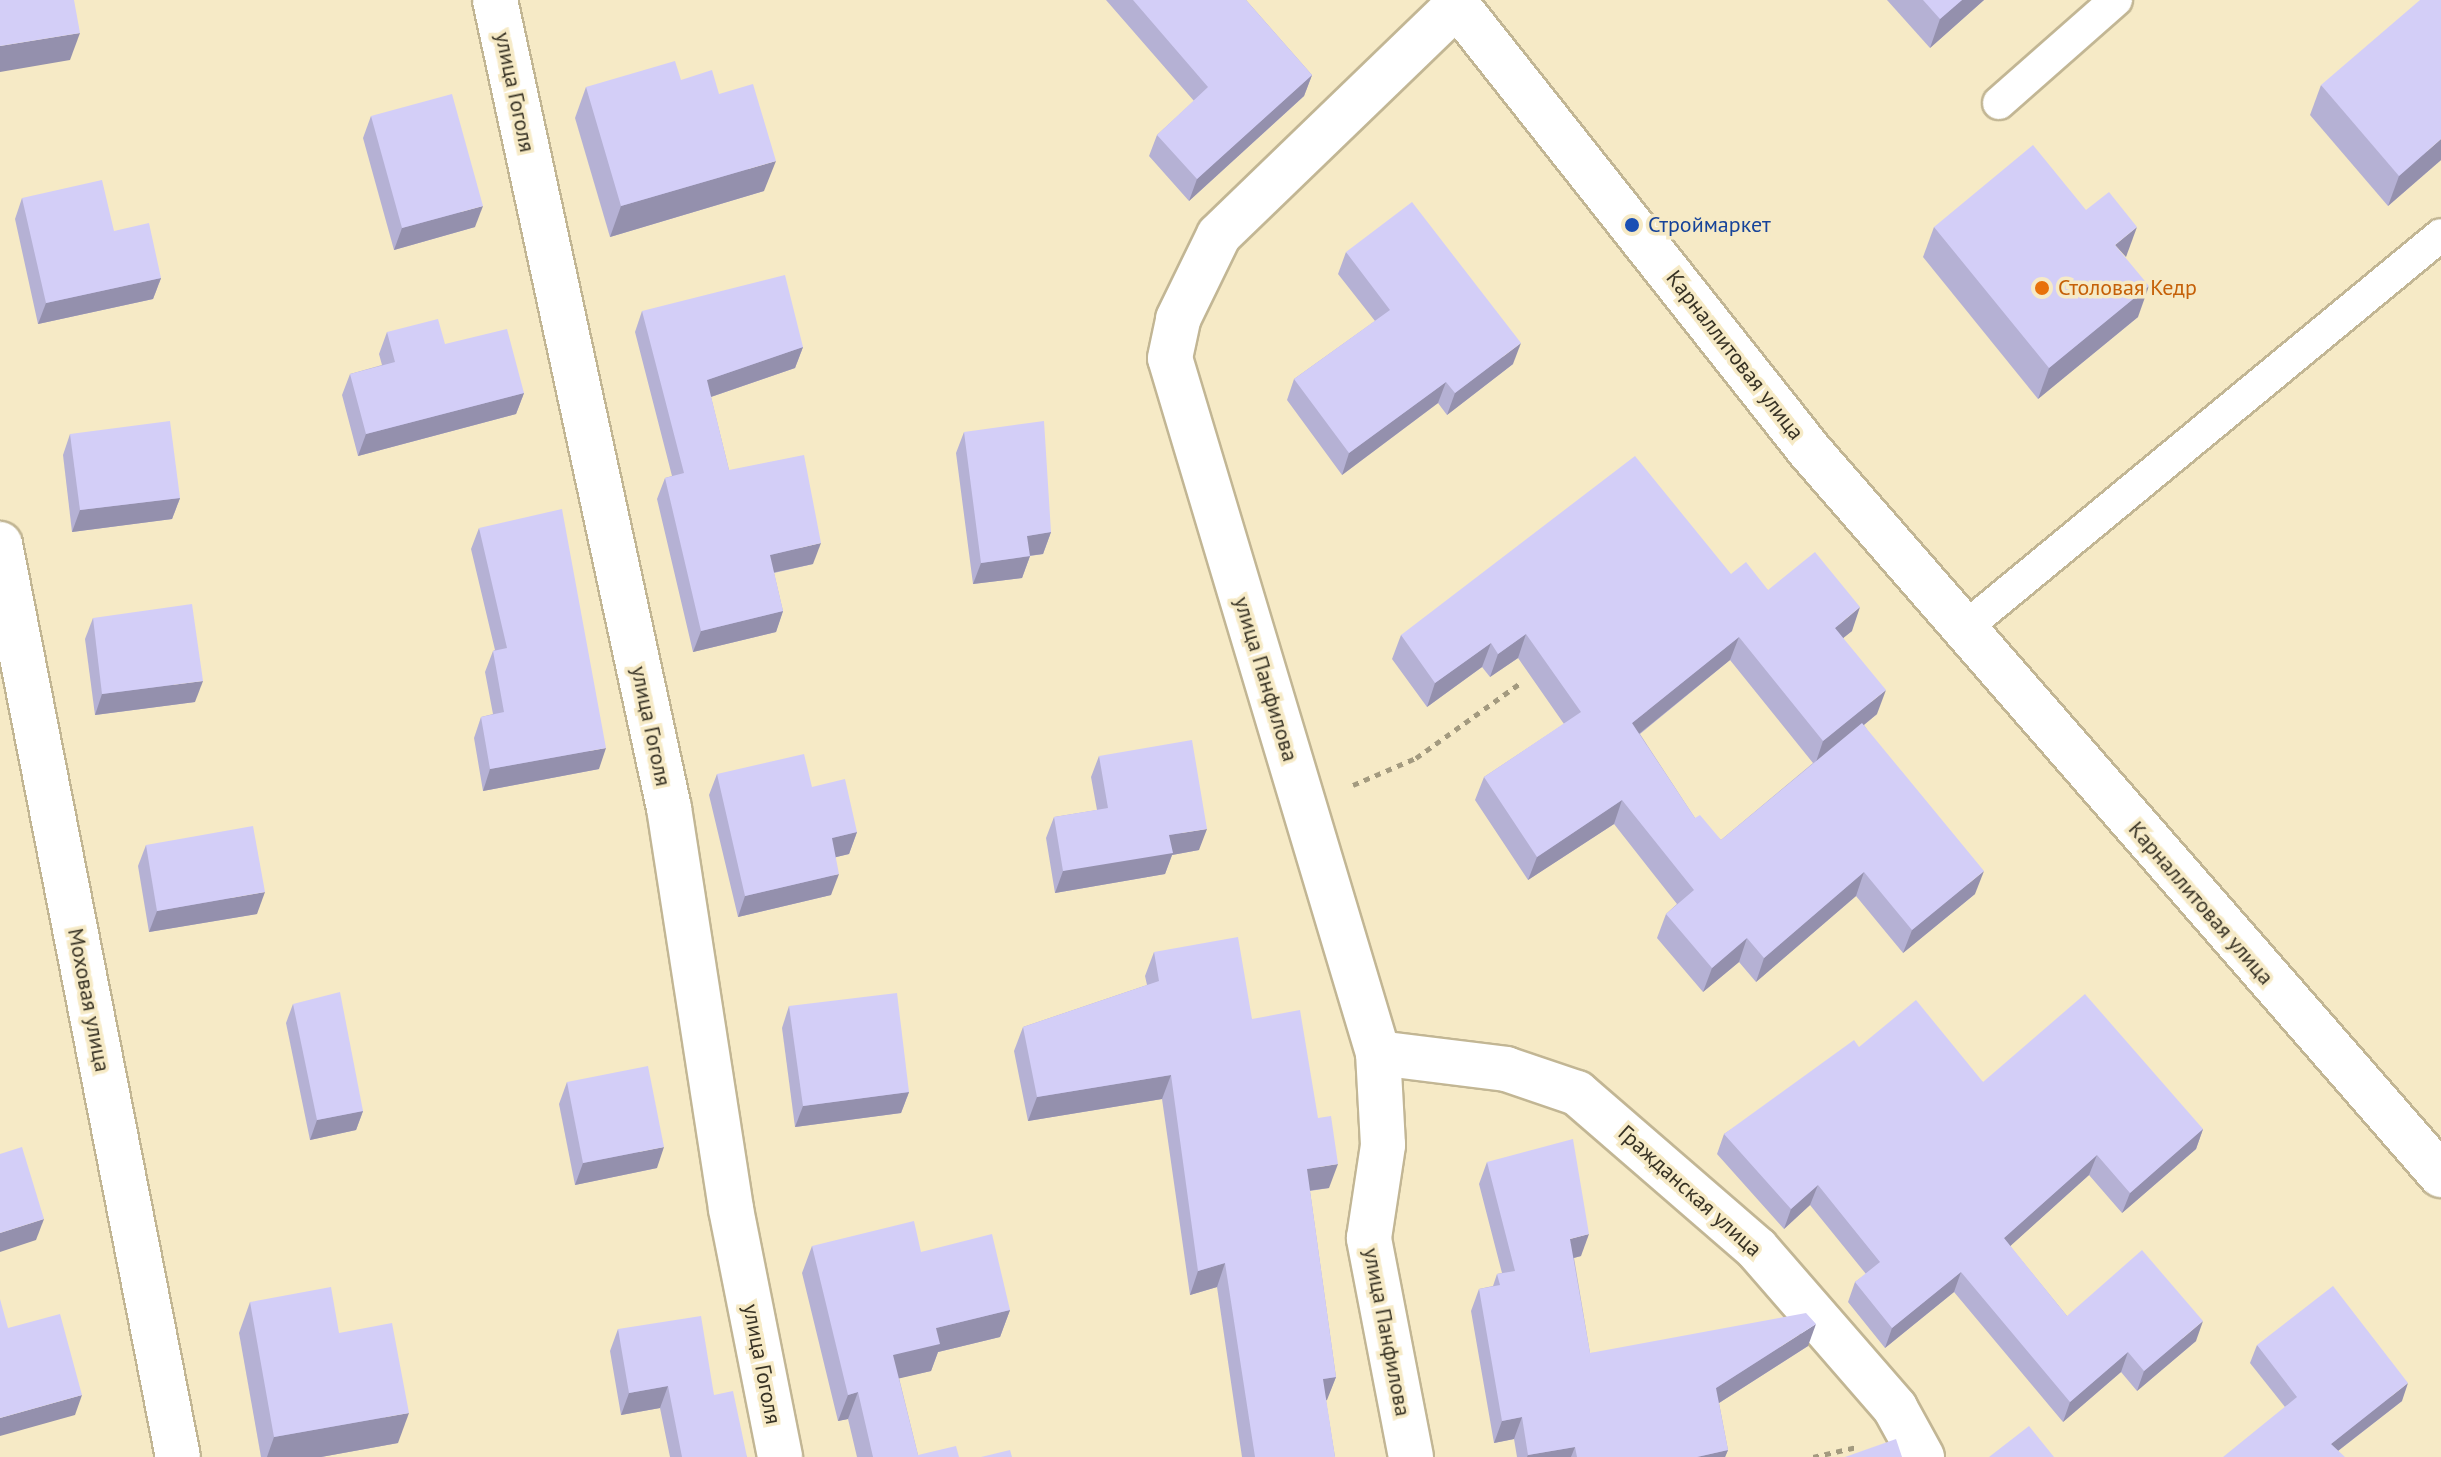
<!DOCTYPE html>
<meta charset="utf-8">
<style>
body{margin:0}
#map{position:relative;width:2441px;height:1457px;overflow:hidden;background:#f6eac6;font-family:"PT Sans",sans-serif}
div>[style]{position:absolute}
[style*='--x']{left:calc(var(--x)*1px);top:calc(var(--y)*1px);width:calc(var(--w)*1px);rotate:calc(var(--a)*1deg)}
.path>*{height:5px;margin-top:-2.5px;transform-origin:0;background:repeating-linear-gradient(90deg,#a39a7f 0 6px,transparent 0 12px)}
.roads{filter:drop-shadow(2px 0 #c2b694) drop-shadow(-2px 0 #c2b694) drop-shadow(0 2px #c2b694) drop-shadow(0 -2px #c2b694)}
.lane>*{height:32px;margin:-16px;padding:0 16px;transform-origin:16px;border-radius:16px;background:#fff}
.street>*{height:44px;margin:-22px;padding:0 22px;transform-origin:22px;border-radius:22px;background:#fff}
.secondary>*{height:44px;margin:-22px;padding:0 22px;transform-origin:22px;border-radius:22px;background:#fff}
.wall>*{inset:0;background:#b5b1d4}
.shaded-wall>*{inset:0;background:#9490ad}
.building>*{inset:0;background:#d3cef7}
.dots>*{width:22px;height:22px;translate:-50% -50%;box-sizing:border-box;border:4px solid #f6eac6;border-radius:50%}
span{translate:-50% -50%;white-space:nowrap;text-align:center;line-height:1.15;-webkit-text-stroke:7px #f6eac6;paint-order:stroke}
.street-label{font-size:22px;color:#373224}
.transit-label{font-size:22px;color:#164399}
.left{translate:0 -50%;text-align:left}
.food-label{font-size:22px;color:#c56008}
</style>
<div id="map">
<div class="path">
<i style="--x:1353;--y:785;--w:69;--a:-23.2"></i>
<i style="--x:1416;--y:758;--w:127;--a:-35.7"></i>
<i style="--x:1813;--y:1457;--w:45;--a:-12.8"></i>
</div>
<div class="roads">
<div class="lane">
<i style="--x:1999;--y:103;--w:156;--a:-41.4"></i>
<i style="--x:1961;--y:631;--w:622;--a:-39.52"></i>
</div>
<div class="street">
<i style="--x:495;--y:0;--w:827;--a:77.85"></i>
<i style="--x:669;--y:808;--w:406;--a:81.2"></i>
<i style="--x:731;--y:1209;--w:253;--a:78.8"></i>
<i style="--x:0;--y:544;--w:930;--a:78.97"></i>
<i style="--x:1378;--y:1053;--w:129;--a:7.1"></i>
<i style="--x:1506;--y:1069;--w:75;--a:18.7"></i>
<i style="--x:1577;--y:1093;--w:238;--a:40.9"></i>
<i style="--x:1757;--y:1249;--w:211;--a:49"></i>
<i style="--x:1895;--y:1408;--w:56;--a:61.1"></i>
<i style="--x:1411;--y:1457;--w:223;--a:-100.9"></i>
<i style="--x:1369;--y:1238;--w:94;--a:-81.4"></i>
<i style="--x:1383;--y:1145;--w:92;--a:-93.1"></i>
<i style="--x:1378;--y:1053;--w:725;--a:-106.66"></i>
<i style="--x:1170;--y:358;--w:40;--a:-78"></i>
<i style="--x:1178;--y:319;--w:93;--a:-64"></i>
<i style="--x:1219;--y:235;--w:331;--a:-44"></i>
</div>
<div class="secondary">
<i style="--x:1453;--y:0;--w:574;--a:51.65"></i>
<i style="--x:1809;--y:450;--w:962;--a:48.92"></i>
</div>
</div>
<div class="wall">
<i style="clip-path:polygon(1106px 0,1246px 0,1312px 75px,1304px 96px,1189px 201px,1149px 156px,1157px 135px,1194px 101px)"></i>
<i style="clip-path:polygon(1887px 0,1984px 0,1930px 48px)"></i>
<i style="clip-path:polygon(681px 80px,764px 191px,610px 237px,575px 118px,586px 87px)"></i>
<i style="clip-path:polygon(2321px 85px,2441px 160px,2388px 206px,2310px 115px)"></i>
<i style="clip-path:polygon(371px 116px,475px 227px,394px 250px,363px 138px)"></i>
<i style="clip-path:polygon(22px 198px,114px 231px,161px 278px,153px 299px,38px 324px,15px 219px)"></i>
<i style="clip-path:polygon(1934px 227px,2125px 258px,2138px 317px,2038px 399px,1923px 257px)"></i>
<i style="clip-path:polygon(1346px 252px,1513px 364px,1447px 415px,1438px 403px,1342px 475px,1287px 400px,1294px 379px,1375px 321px,1338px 274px)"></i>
<i style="clip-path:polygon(642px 311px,803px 347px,795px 368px,711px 397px,729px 470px,813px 564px,774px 573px,783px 611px,776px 632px,693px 652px,657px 499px,665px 478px,672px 476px,635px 332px)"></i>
<i style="clip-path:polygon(387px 332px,445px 344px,524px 393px,516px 414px,358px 456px,342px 395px,350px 374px,382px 365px,379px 354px)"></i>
<i style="clip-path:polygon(964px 432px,1051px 532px,1043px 554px,1030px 556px,1022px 578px,973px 584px,956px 453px)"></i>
<i style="clip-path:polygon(70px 434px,180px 498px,172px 519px,72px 532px,63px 455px)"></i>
<i style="clip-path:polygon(479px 528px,599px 769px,483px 791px,474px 738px,481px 717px,493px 714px,485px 672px,493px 651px,495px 650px,471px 549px)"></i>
<i style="clip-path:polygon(evenodd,1731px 574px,1768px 590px,1852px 631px,1843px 638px,1877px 714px,1864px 725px,1975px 894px,1903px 953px,1856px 896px,1756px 982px,1739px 962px,1703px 992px,1657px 938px,1666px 914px,1677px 904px,1614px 824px,1528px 880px,1475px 800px,1484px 777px,1564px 724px,1518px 658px,1490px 677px,1482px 667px,1427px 707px,1392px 659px,1401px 635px,1731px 574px,1730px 660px,1813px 763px,1721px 840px,1695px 818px,1640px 734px,1730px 660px)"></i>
<i style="clip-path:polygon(93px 618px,195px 702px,95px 715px,85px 639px)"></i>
<i style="clip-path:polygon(1099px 756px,1199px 850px,1172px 855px,1165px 874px,1055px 893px,1046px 838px,1054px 817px,1097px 810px,1091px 777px)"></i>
<i style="clip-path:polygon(717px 774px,812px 787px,857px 832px,849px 854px,836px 857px,831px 895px,738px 917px,709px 795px)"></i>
<i style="clip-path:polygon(146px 845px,257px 914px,149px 932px,138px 866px)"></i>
<i style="clip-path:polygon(1154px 952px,1252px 1019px,1329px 1188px,1310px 1191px,1336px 1377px,1326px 1401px,1335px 1457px,1242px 1457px,1217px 1287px,1190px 1295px,1162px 1099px,1028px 1121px,1014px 1051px,1023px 1027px,1147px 985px,1145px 976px)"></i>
<i style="clip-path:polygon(293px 1004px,363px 1111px,356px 1130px,310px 1140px,286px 1023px)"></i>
<i style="clip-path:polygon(789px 1006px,909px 1092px,901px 1113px,795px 1127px,782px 1028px)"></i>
<i style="clip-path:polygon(1859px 1047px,1983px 1082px,2203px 1129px,2196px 1149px,2122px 1213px,2089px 1175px,2010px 1246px,2067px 1316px,2196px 1341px,2137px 1391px,2121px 1372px,2063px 1422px,1954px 1292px,1885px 1348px,1848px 1302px,1855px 1282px,1866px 1274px,1810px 1205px,1784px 1229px,1717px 1154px,1724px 1134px)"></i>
<i style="clip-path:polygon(567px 1082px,657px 1168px,575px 1185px,559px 1104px)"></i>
<i style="clip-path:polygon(1487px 1162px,1581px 1256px,1574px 1258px,1590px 1353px,1808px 1346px,1719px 1403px,1728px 1450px,1725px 1457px,1517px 1457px,1514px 1439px,1494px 1443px,1471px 1311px,1479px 1289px,1493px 1286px,1497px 1274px,1502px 1273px,1479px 1184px)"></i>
<i style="clip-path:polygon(812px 1246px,921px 1252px,1010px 1310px,1000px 1337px,938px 1352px,931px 1371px,899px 1378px,918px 1455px,959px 1457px,857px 1457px,848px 1419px,838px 1421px,802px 1273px)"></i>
<i style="clip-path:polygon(250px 1302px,339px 1333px,398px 1443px,321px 1457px,261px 1457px,239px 1333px)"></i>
<i style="clip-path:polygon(618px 1329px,714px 1395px,747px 1457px,670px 1457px,660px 1408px,621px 1415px,610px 1351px)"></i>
<i style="clip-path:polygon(2257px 1345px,2402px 1401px,2338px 1451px,2285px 1407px,2250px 1363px)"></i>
</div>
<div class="shaded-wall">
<i style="clip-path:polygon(1962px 0,1984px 0,1930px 48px,1940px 19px)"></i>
<i style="clip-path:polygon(80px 33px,70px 60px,0 72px,0 46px)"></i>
<i style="clip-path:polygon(1312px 75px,1304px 96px,1189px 201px,1197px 179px)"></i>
<i style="clip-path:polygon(2441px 139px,2441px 160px,2388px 206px,2399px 176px)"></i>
<i style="clip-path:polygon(776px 161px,764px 191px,610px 237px,621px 206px)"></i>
<i style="clip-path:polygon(483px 206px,475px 227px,394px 250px,402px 228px)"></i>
<i style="clip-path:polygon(2137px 227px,2126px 257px,2115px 245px)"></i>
<i style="clip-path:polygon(161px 278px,153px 299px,38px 324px,46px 303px)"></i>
<i style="clip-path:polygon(2149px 286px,2138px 317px,2038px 399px,2049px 368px)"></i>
<i style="clip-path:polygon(1521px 343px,1513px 364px,1447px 415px,1455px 393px)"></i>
<i style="clip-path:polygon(803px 347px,795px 368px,699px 401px,707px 380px)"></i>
<i style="clip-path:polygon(1446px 382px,1438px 403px,1342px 475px,1349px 453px)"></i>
<i style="clip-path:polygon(524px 393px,516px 414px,358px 456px,366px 434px)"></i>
<i style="clip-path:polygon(180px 498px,172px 519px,72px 532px,80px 510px)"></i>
<i style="clip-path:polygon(1051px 532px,1043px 554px,1019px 557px,1027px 536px)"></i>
<i style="clip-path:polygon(821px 543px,813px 564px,762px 575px,770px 555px)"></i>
<i style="clip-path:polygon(1030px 556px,1022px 578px,973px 584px,981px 563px)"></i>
<i style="clip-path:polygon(1860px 607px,1852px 631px,1827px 651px,1835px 628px)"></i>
<i style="clip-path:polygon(783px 611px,776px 632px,693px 652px,701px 631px)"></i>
<i style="clip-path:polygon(1526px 634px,1518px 658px,1490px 677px,1498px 654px)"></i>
<i style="clip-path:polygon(1739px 637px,1730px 660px,1624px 746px,1632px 723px)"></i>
<i style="clip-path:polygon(1491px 643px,1482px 667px,1427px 707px,1435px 683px)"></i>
<i style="clip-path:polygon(203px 681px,195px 702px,95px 715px,102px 694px)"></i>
<i style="clip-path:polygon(1886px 690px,1877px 714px,1815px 765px,1823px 741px)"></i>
<i style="clip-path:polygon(606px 748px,599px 769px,483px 791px,490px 769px)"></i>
<i style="clip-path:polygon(1622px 800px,1614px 824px,1528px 880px,1537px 857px)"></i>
<i style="clip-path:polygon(1207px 829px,1199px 850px,1172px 855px,1165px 874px,1055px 893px,1063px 871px,1169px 835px)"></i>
<i style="clip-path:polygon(857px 832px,849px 854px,824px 860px,832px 838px)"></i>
<i style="clip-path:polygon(1984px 871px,1975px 894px,1903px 953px,1912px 930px)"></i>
<i style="clip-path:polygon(1864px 872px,1856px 896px,1756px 982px,1764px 958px)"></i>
<i style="clip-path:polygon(839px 874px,831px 895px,738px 917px,745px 896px)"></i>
<i style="clip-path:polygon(265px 892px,257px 914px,149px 932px,157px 911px)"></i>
<i style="clip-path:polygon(1747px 938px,1739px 962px,1703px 992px,1712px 968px)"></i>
<i style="clip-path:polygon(1171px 1075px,1162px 1099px,1028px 1121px,1037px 1097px)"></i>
<i style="clip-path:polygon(909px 1092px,901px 1113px,795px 1127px,803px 1106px)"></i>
<i style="clip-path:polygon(363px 1111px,356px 1130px,310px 1140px,317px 1120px)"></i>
<i style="clip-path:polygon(2203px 1129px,2196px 1149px,2122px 1213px,2130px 1193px)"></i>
<i style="clip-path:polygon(664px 1147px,657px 1168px,575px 1185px,583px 1163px)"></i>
<i style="clip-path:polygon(2097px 1155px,2089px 1175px,1997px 1258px,2004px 1238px)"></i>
<i style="clip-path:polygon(1338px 1164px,1329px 1188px,1298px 1192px,1307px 1169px)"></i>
<i style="clip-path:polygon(1818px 1185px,1810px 1205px,1784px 1229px,1791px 1209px)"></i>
<i style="clip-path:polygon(44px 1219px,36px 1240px,0 1252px,0 1233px)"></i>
<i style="clip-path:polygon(1589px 1234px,1581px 1256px,1562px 1261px,1570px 1239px)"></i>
<i style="clip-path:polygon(1225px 1263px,1217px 1287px,1190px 1295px,1198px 1271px)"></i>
<i style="clip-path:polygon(1961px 1272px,1954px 1292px,1885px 1348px,1892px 1328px)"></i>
<i style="clip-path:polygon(1010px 1310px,1000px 1337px,938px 1352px,931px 1371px,884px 1382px,893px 1355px,936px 1328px)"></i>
<i style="clip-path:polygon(2203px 1321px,2196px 1341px,2137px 1391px,2144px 1371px)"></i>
<i style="clip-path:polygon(1816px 1324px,1808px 1346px,1708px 1410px,1716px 1388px)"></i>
<i style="clip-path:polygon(2128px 1352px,2121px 1372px,2063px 1422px,2070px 1402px)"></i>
<i style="clip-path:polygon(1336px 1377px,1327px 1400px,1314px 1403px,1323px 1379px)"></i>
<i style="clip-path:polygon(2408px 1383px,2402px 1401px,2330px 1457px,2331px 1444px)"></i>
<i style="clip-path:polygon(668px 1386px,660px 1408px,621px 1415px,629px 1393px)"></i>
<i style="clip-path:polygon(858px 1392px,848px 1419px,838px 1421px,848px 1395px)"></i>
<i style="clip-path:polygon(82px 1395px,75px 1415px,0 1436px,0 1418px)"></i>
<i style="clip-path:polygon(409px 1413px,398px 1443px,321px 1457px,267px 1457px,274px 1437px)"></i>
<i style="clip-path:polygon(1522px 1417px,1514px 1439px,1494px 1443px,1502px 1421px)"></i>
<i style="clip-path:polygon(1575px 1447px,1571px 1457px,1527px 1457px,1528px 1455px)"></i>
<i style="clip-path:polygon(1728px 1450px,1725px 1457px,1697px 1457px)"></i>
</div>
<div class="building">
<i style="clip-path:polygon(0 0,74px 0,80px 33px,0 46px)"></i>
<i style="clip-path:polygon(1133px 0,1246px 0,1312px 75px,1197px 179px,1157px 135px,1208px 87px)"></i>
<i style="clip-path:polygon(1923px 0,1962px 0,1940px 19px)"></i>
<i style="clip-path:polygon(2420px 0,2441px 0,2441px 139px,2399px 176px,2321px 85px)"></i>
<i style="clip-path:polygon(675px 61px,681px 80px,712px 70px,719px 94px,753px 84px,776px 161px,621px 206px,586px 87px)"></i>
<i style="clip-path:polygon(452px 94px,483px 206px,402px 228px,371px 116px)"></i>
<i style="clip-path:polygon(2033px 145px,2086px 210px,2109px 192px,2137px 227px,2115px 245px,2149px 286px,2049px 368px,1934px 227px)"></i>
<i style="clip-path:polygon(102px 180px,114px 231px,149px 223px,161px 278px,46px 303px,22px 198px)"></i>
<i style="clip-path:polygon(1412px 202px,1521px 343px,1455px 393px,1446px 382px,1349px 453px,1294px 379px,1390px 310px,1346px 252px)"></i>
<i style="clip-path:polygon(785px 275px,803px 347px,707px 380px,729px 470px,804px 455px,821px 543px,770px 555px,783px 611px,701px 631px,665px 478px,684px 473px,642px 311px)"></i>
<i style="clip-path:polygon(438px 319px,445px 344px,507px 329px,524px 393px,366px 434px,350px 374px,395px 362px,387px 332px)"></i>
<i style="clip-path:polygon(170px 421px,180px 498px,80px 510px,70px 434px)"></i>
<i style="clip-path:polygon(1044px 421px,1051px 532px,1027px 536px,1030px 556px,981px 563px,964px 432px)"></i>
<i style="clip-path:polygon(1635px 456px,1731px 574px,1746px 562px,1768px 590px,1815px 552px,1860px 607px,1835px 628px,1886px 690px,1823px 741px,1739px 637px,1632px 723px,1695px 818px,1700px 815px,1721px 840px,1862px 723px,1984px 871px,1912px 930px,1864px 872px,1764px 958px,1747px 938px,1712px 968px,1666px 914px,1694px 890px,1622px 800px,1537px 857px,1484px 777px,1581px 712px,1526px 634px,1498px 654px,1491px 643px,1435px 683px,1401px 635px)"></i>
<i style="clip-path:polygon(562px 509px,606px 748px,490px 769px,481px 717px,504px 712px,493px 651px,507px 648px,479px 528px)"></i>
<i style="clip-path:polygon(192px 604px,203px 681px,102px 694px,93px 618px)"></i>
<i style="clip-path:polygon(1192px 740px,1207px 829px,1169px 835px,1173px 853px,1063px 871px,1054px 817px,1108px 808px,1099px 756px)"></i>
<i style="clip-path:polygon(804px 754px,812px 787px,845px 779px,857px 832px,832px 838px,839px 874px,745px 896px,717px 774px)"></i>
<i style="clip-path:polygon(253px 826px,265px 892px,157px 911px,146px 845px)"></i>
<i style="clip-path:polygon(1238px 937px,1252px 1019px,1300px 1010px,1318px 1118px,1331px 1116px,1338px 1164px,1307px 1169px,1336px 1377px,1323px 1379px,1335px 1457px,1255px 1457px,1225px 1263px,1198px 1271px,1171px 1075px,1037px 1097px,1023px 1027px,1159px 981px,1154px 952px)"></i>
<i style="clip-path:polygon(340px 992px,363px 1111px,317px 1120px,293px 1004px)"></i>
<i style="clip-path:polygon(897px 993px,909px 1092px,803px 1106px,789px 1006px)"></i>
<i style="clip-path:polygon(2085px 994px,2203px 1129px,2130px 1193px,2097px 1155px,2004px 1238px,2067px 1316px,2142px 1250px,2203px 1321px,2144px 1371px,2128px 1352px,2070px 1402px,1961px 1272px,1892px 1328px,1855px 1282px,1880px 1262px,1818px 1185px,1791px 1209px,1724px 1134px,1854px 1040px,1859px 1047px,1916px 1000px,1983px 1082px)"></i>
<i style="clip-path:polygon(648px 1066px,664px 1147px,583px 1163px,567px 1082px)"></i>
<i style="clip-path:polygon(1573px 1139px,1589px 1234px,1570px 1239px,1590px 1353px,1806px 1313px,1816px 1324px,1716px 1388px,1728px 1450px,1697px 1457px,1577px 1457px,1575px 1447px,1528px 1455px,1522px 1417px,1502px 1421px,1479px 1289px,1500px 1285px,1497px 1274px,1515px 1271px,1487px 1162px)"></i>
<i style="clip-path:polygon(22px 1147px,44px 1219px,0 1233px,0 1154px)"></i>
<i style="clip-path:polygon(914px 1221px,921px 1252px,992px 1234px,1010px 1310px,936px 1328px,940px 1344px,893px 1355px,918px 1455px,956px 1446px,959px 1457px,873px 1457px,858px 1392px,848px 1395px,812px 1246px)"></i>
<i style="clip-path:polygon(2333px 1286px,2408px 1383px,2331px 1444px,2345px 1457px,2223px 1457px,2297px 1397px,2257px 1345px)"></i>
<i style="clip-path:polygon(331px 1287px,339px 1333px,392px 1323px,409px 1413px,274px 1437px,250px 1302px)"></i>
<i style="clip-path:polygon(0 1299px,8px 1328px,60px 1314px,82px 1395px,0 1418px)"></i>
<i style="clip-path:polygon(701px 1316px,714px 1395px,733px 1391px,747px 1457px,682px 1457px,668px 1386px,629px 1393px,618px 1329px)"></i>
<i style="clip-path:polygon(2029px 1426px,2054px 1457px,1989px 1457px)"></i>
<i style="clip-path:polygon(1896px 1439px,1902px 1457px,1845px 1457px)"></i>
<i style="clip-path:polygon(1010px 1450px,1012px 1457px,981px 1457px)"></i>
</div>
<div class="dots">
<i style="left:1632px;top:225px;background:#1a4fb4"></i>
<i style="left:2042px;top:288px;background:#e8710a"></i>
</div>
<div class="street-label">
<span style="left:515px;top:92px;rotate:78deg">улица Гоголя</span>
<span style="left:1735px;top:355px;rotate:52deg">Карналлитовая улица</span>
<span style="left:1266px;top:679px;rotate:73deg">улица Панфилова</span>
<span style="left:651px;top:726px;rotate:78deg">улица Гоголя</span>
<span style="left:2201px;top:903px;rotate:49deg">Карналлитовая улица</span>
<span style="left:89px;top:1000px;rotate:79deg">Моховая улица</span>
<span style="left:1690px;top:1191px;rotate:42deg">Гражданская улица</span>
<span style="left:1387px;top:1332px;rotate:79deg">улица Панфилова</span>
<span style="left:762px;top:1364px;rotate:79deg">улица Гоголя</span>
</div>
<div class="transit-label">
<span class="left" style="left:1648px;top:225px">Строймаркет</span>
</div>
<div class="food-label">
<span class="left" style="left:2058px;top:288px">Столовая Кедр</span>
</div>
</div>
